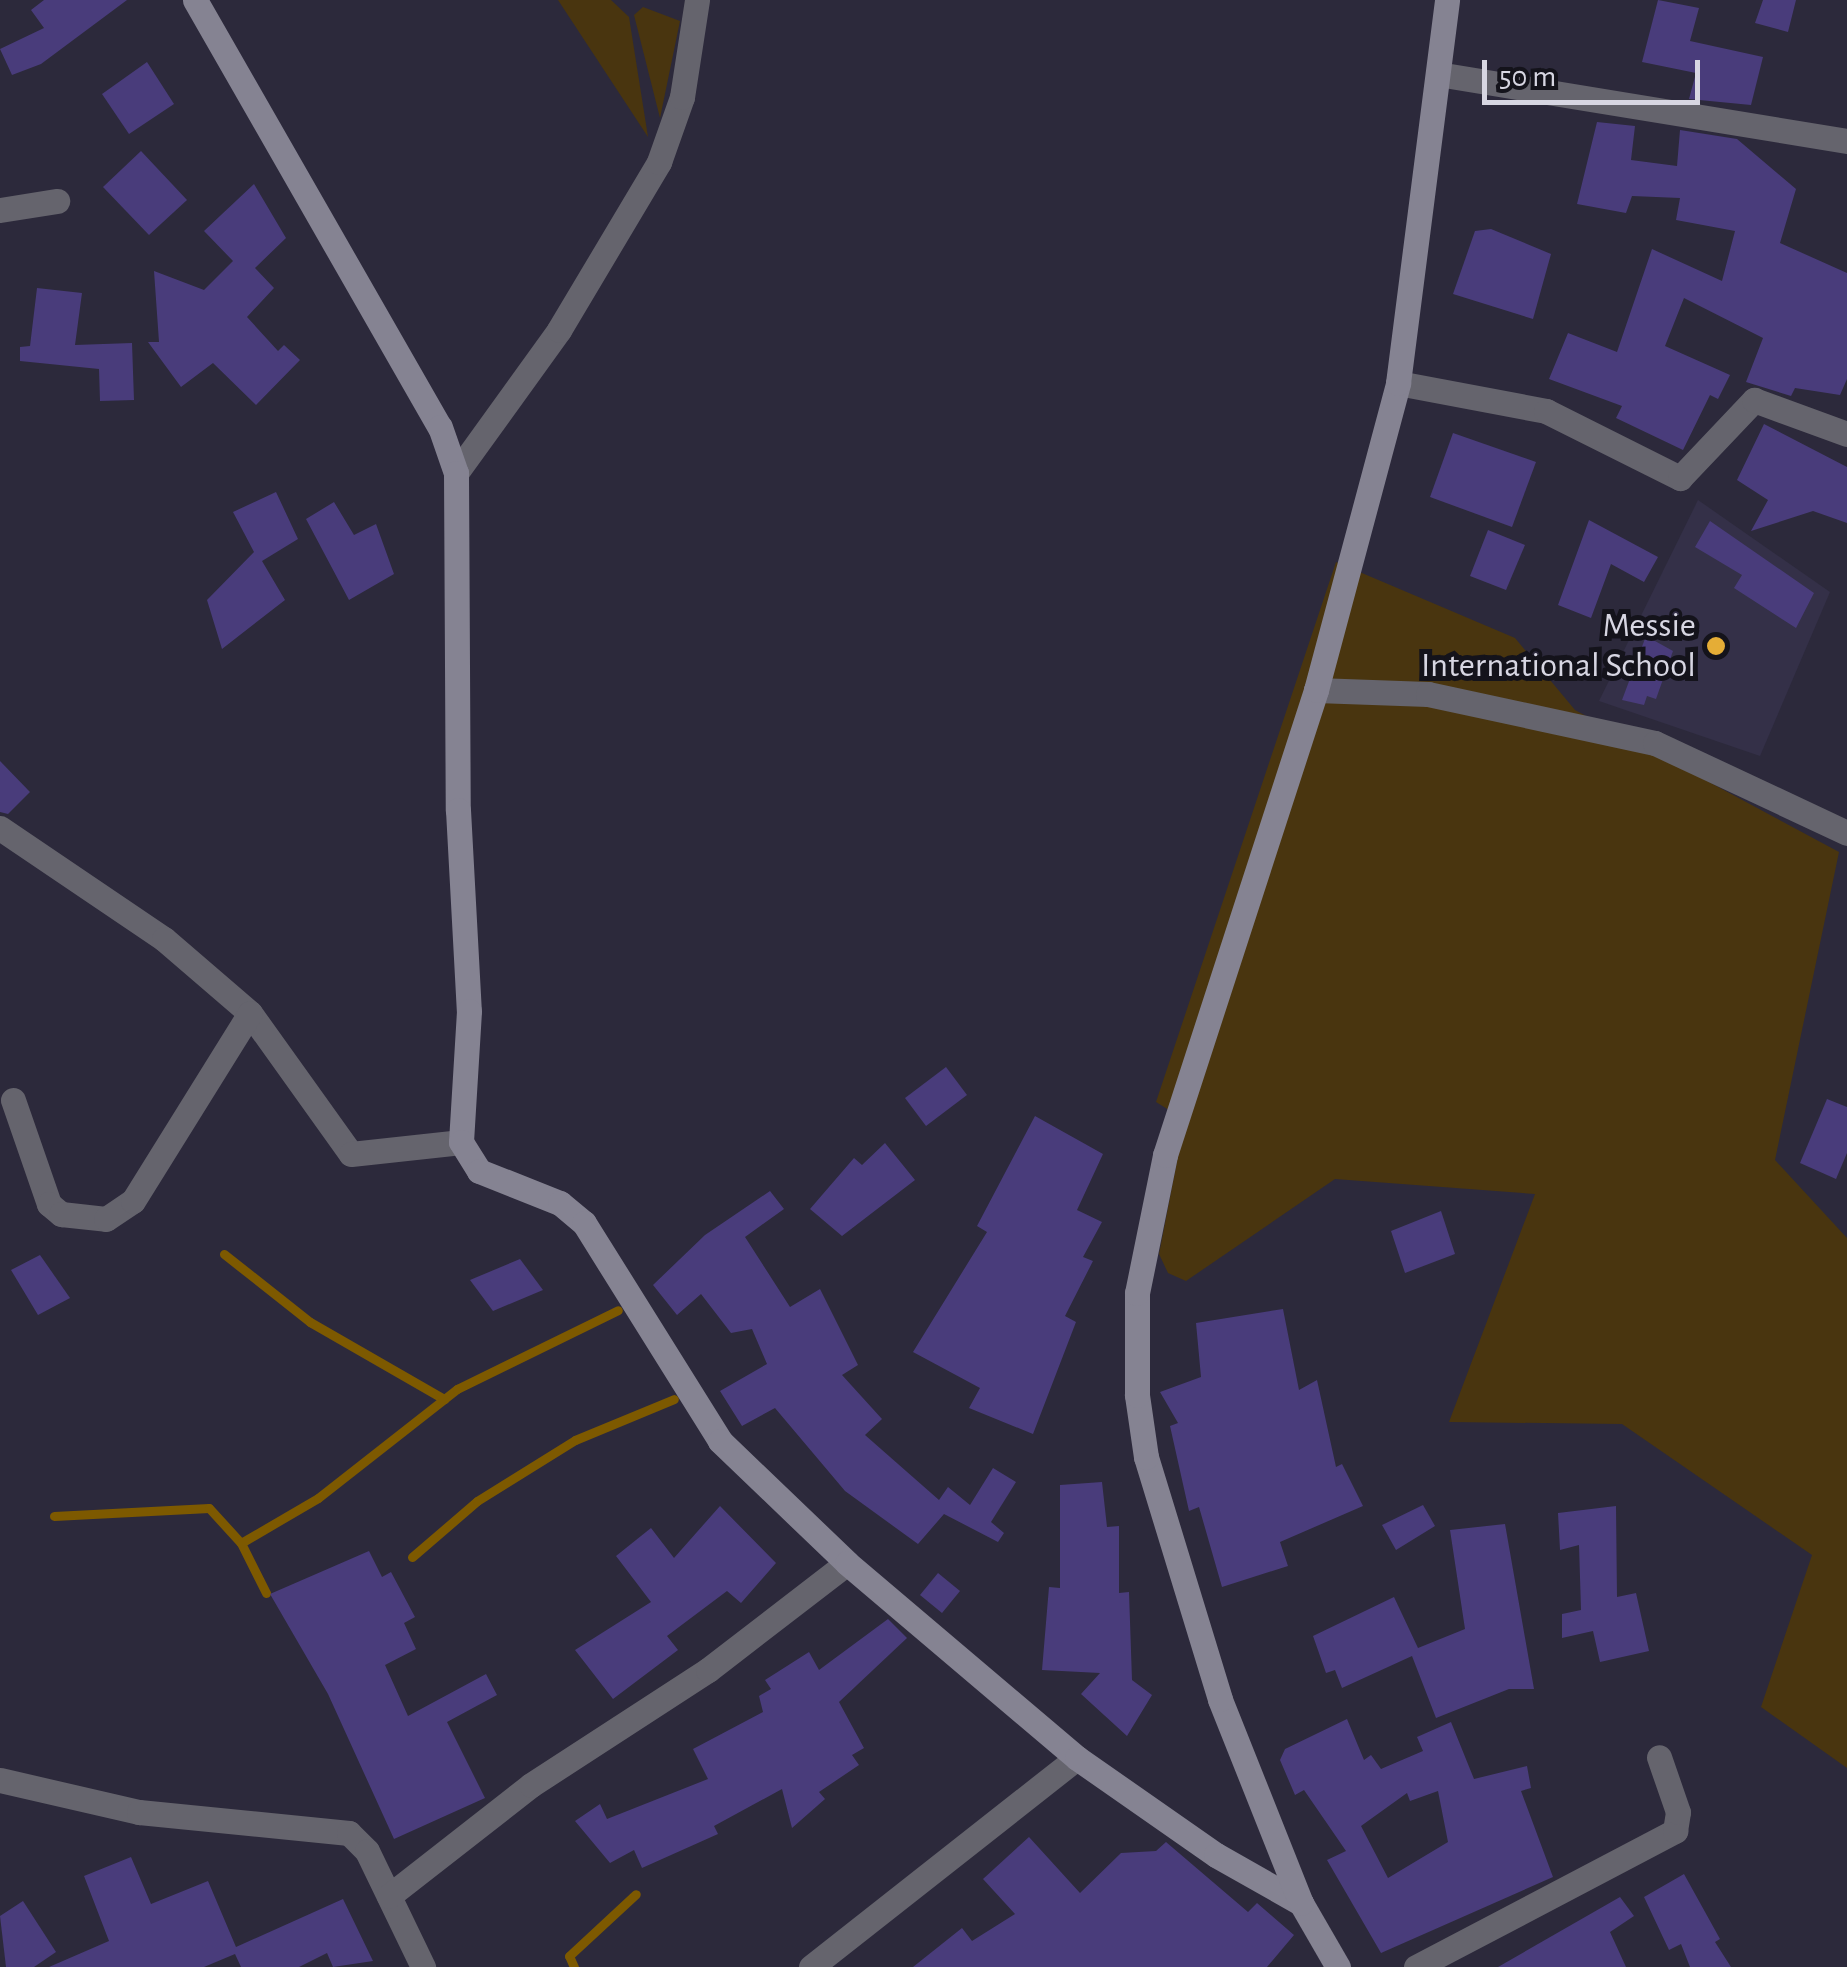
<!DOCTYPE html>
<style>
body{margin:0}
#map{position:relative;width:1847px;height:1967px;overflow:hidden;background:#2c293b;font-family:"Alegreya Sans",sans-serif}
div>[style]{position:absolute}
[style*='--x']{left:calc(var(--x)*1px);top:calc(var(--y)*1px);width:calc(var(--w)*1px);rotate:calc(var(--a)*1deg)}
.built>*{inset:0;background:#343048}
.green>*{inset:0;background:#49350f}
.stream>*{height:9px;margin:-4.5px;padding:0 4.5px;transform-origin:4.5px;border-radius:4.5px;background:#7d5900}
.building>*{inset:0;background:#493c7b}
.street>*{height:25px;margin:-12.5px;padding:0 12.5px;transform-origin:12.5px;border-radius:12.5px;background:#65646d}
.secondary>*{height:25px;margin:-12.5px;padding:0 12.5px;transform-origin:12.5px;border-radius:12.5px;background:#858392}
.dots>*{width:28px;height:28px;translate:-50% -50%;box-sizing:border-box;border:5px solid #14131b;border-radius:50%}
span{translate:-50% -50%;white-space:nowrap;text-align:center;line-height:1.15;-webkit-text-stroke:10px #14131b;paint-order:stroke}
.poi-label{font-size:35px;color:#d7d6e2}
.right{translate:-100% -50%;text-align:right}
.scale{position:absolute;left:1482px;top:60px;width:218px;height:45px;box-sizing:border-box;border:5px solid #d7d6e2;border-top:0;padding-left:12px;font-size:30px;line-height:35px;white-space:nowrap;color:#d7d6e2;-webkit-text-stroke:8px #14131b;paint-order:stroke}
</style>
<div id="map">
<div class="built">
<i style="clip-path:polygon(1698px 500px,1830px 592px,1760px 756px,1599px 701px)"></i>
</div>
<div class="green">
<i style="clip-path:polygon(558px 0,611px 0,629px 17px,648px 137px)"></i>
<i style="clip-path:polygon(643px 7px,680px 21px,660px 118px,634px 15px)"></i>
<i style="clip-path:polygon(1336px 562px,1515px 638px,1575px 710px,1839px 852px,1775px 1160px,1847px 1238px,1847px 1768px,1761px 1707px,1812px 1555px,1622px 1424px,1449px 1422px,1535px 1194px,1335px 1179px,1186px 1281px,1168px 1273px,1159px 1254px,1185px 1120px,1156px 1102px)"></i>
</div>
<div class="stream">
<i style="--x:224;--y:1254;--w:110;--a:38.3"></i>
<i style="--x:310;--y:1322;--w:155;--a:29.9"></i>
<i style="--x:54;--y:1516;--w:155;--a:-3"></i>
<i style="--x:209;--y:1508;--w:47;--a:47.6"></i>
<i style="--x:241;--y:1543;--w:56;--a:63.4"></i>
<i style="--x:241;--y:1543;--w:89;--a:-30.3"></i>
<i style="--x:318;--y:1498;--w:177;--a:-38.1"></i>
<i style="--x:457;--y:1389;--w:179;--a:-26.1"></i>
<i style="--x:412;--y:1557;--w:86;--a:-40.7"></i>
<i style="--x:477;--y:1501;--w:115;--a:-31.9"></i>
<i style="--x:575;--y:1440;--w:107;--a:-22.5"></i>
<i style="--x:574;--y:1967;--w:12;--a:-114"></i>
<i style="--x:569;--y:1956;--w:91;--a:-42.8"></i>
</div>
<div class="building">
<i style="clip-path:polygon(44px 0,127px 0,41px 64px,12px 75px,0 49px,44px 28px,31px 10px)"></i>
<i style="clip-path:polygon(1658px 0,1699px 8px,1690px 41px,1763px 57px,1751px 105px,1689px 99px,1696px 73px,1642px 62px)"></i>
<i style="clip-path:polygon(1763px 0,1796px 0,1788px 32px,1755px 23px)"></i>
<i style="clip-path:polygon(147px 62px,174px 104px,129px 134px,102px 94px)"></i>
<i style="clip-path:polygon(1597px 122px,1635px 126px,1631px 160px,1677px 166px,1680px 130px,1737px 139px,1796px 189px,1780px 243px,1847px 273px,1847px 379px,1840px 395px,1795px 388px,1791px 396px,1746px 382px,1763px 338px,1684px 298px,1665px 346px,1730px 375px,1718px 399px,1710px 395px,1683px 450px,1616px 418px,1622px 406px,1549px 379px,1568px 333px,1617px 352px,1652px 249px,1722px 281px,1735px 231px,1676px 220px,1680px 198px,1632px 196px,1626px 213px,1577px 204px)"></i>
<i style="clip-path:polygon(141px 151px,187px 200px,149px 235px,103px 187px)"></i>
<i style="clip-path:polygon(254px 184px,286px 238px,255px 268px,274px 288px,247px 317px,278px 351px,284px 345px,300px 360px,256px 405px,213px 363px,181px 387px,148px 342px,159px 342px,154px 271px,204px 290px,233px 261px,204px 231px)"></i>
<i style="clip-path:polygon(1491px 229px,1551px 254px,1533px 319px,1453px 294px,1475px 231px)"></i>
<i style="clip-path:polygon(37px 288px,82px 293px,75px 345px,132px 343px,134px 400px,100px 401px,99px 369px,20px 361px,20px 347px,30px 346px)"></i>
<i style="clip-path:polygon(1764px 424px,1847px 467px,1847px 523px,1813px 511px,1751px 531px,1768px 500px,1737px 480px)"></i>
<i style="clip-path:polygon(1453px 433px,1536px 462px,1512px 527px,1430px 497px)"></i>
<i style="clip-path:polygon(276px 492px,298px 539px,262px 561px,285px 600px,222px 649px,207px 600px,254px 552px,233px 512px)"></i>
<i style="clip-path:polygon(334px 502px,354px 535px,376px 524px,394px 574px,349px 600px,306px 519px)"></i>
<i style="clip-path:polygon(1589px 520px,1658px 557px,1644px 582px,1611px 564px,1591px 618px,1558px 605px)"></i>
<i style="clip-path:polygon(1710px 521px,1814px 593px,1796px 628px,1734px 588px,1742px 575px,1695px 547px)"></i>
<i style="clip-path:polygon(1488px 530px,1525px 545px,1506px 590px,1470px 576px)"></i>
<i style="clip-path:polygon(1646px 636px,1673px 651px,1656px 699px,1647px 696px,1644px 705px,1622px 700px)"></i>
<i style="clip-path:polygon(0 761px,30px 792px,8px 814px,0 812px)"></i>
<i style="clip-path:polygon(946px 1067px,967px 1095px,926px 1126px,905px 1098px)"></i>
<i style="clip-path:polygon(1827px 1099px,1847px 1107px,1847px 1153px,1836px 1179px,1800px 1163px)"></i>
<i style="clip-path:polygon(1035px 1116px,1103px 1154px,1077px 1210px,1102px 1222px,1083px 1257px,1093px 1261px,1065px 1316px,1076px 1322px,1033px 1434px,969px 1408px,980px 1388px,913px 1352px,987px 1232px,977px 1226px)"></i>
<i style="clip-path:polygon(885px 1143px,915px 1180px,842px 1236px,810px 1209px,854px 1158px,862px 1165px)"></i>
<i style="clip-path:polygon(770px 1191px,784px 1209px,745px 1237px,790px 1307px,820px 1289px,858px 1365px,842px 1375px,882px 1419px,865px 1435px,939px 1500px,948px 1487px,970px 1505px,993px 1468px,1016px 1482px,991px 1522px,1004px 1533px,998px 1542px,944px 1514px,918px 1544px,845px 1491px,775px 1408px,742px 1426px,720px 1391px,767px 1364px,752px 1329px,731px 1333px,701px 1294px,677px 1315px,653px 1285px,705px 1235px)"></i>
<i style="clip-path:polygon(1441px 1211px,1455px 1254px,1405px 1273px,1391px 1231px)"></i>
<i style="clip-path:polygon(40px 1255px,70px 1298px,38px 1315px,11px 1270px)"></i>
<i style="clip-path:polygon(520px 1259px,543px 1290px,493px 1311px,470px 1280px)"></i>
<i style="clip-path:polygon(1283px 1309px,1299px 1390px,1317px 1380px,1336px 1467px,1342px 1464px,1363px 1506px,1280px 1542px,1288px 1566px,1222px 1587px,1199px 1507px,1189px 1511px,1170px 1426px,1178px 1423px,1160px 1392px,1201px 1377px,1196px 1323px)"></i>
<i style="clip-path:polygon(1102px 1482px,1107px 1527px,1119px 1526px,1119px 1593px,1129px 1592px,1132px 1680px,1152px 1695px,1127px 1736px,1081px 1694px,1100px 1673px,1042px 1670px,1049px 1587px,1060px 1588px,1060px 1485px)"></i>
<i style="clip-path:polygon(1423px 1505px,1435px 1526px,1396px 1550px,1382px 1525px)"></i>
<i style="clip-path:polygon(720px 1506px,776px 1563px,741px 1603px,727px 1591px,667px 1636px,678px 1650px,613px 1699px,575px 1650px,651px 1602px,616px 1556px,651px 1528px,674px 1558px)"></i>
<i style="clip-path:polygon(1616px 1506px,1617px 1597px,1636px 1593px,1649px 1651px,1600px 1662px,1593px 1631px,1562px 1638px,1562px 1614px,1581px 1610px,1579px 1545px,1560px 1550px,1558px 1513px)"></i>
<i style="clip-path:polygon(1505px 1524px,1534px 1689px,1509px 1689px,1436px 1718px,1412px 1656px,1342px 1688px,1335px 1670px,1326px 1673px,1313px 1636px,1394px 1597px,1418px 1648px,1465px 1629px,1450px 1530px)"></i>
<i style="clip-path:polygon(369px 1551px,382px 1577px,391px 1572px,415px 1617px,404px 1623px,416px 1649px,385px 1665px,408px 1716px,486px 1674px,497px 1695px,447px 1722px,485px 1798px,394px 1839px,328px 1694px,270px 1594px)"></i>
<i style="clip-path:polygon(938px 1573px,960px 1591px,942px 1613px,920px 1595px)"></i>
<i style="clip-path:polygon(888px 1619px,907px 1638px,839px 1702px,864px 1748px,852px 1755px,859px 1765px,819px 1792px,825px 1799px,792px 1828px,782px 1789px,714px 1826px,718px 1834px,642px 1868px,634px 1850px,610px 1863px,575px 1821px,600px 1804px,607px 1819px,708px 1779px,693px 1749px,763px 1712px,759px 1696px,771px 1689px,765px 1680px,809px 1652px,819px 1670px)"></i>
<i style="clip-path:polygon(evenodd,1347px 1719px,1364px 1760px,1371px 1755px,1381px 1769px,1423px 1751px,1417px 1737px,1451px 1722px,1474px 1779px,1527px 1766px,1531px 1788px,1521px 1791px,1553px 1877px,1381px 1953px,1327px 1860px,1346px 1851px,1304px 1790px,1295px 1795px,1280px 1760px,1285px 1749px,1347px 1719px,1438px 1791px,1448px 1842px,1388px 1878px,1361px 1826px,1407px 1793px,1410px 1801px,1438px 1791px)"></i>
<i style="clip-path:polygon(1029px 1837px,1080px 1893px,1121px 1853px,1156px 1851px,1166px 1842px,1248px 1912px,1257px 1903px,1294px 1935px,1267px 1967px,913px 1967px,962px 1928px,972px 1941px,1015px 1914px,983px 1879px)"></i>
<i style="clip-path:polygon(131px 1857px,151px 1904px,208px 1881px,236px 1947px,343px 1899px,373px 1961px,333px 1967px,327px 1953px,299px 1967px,241px 1967px,235px 1954px,204px 1967px,49px 1967px,109px 1941px,84px 1876px)"></i>
<i style="clip-path:polygon(1684px 1874px,1720px 1939px,1715px 1942px,1731px 1967px,1690px 1967px,1681px 1944px,1669px 1950px,1644px 1897px)"></i>
<i style="clip-path:polygon(1620px 1897px,1634px 1916px,1610px 1932px,1626px 1967px,1498px 1967px)"></i>
<i style="clip-path:polygon(23px 1901px,56px 1952px,34px 1967px,6px 1967px,0 1916px)"></i>
</div>
<div class="street">
<i style="--x:1438;--y:74;--w:414;--a:9.3"></i>
<i style="--x:0;--y:210;--w:58;--a:-9"></i>
<i style="--x:1398;--y:383;--w:151;--a:10.7"></i>
<i style="--x:1546;--y:411;--w:150;--a:26.6"></i>
<i style="--x:1680;--y:478;--w:108;--a:-46.5"></i>
<i style="--x:1754;--y:400;--w:99;--a:20.1"></i>
<i style="--x:456;--y:473;--w:176;--a:-54.2"></i>
<i style="--x:559;--y:330;--w:196;--a:-59.2"></i>
<i style="--x:659;--y:162;--w:69;--a:-70.5"></i>
<i style="--x:682;--y:97;--w:98;--a:-81.2"></i>
<i style="--x:1316;--y:690;--w:112;--a:2"></i>
<i style="--x:1428;--y:694;--w:232;--a:12.2"></i>
<i style="--x:1655;--y:743;--w:212;--a:25.1"></i>
<i style="--x:0;--y:828;--w:198;--a:34.1"></i>
<i style="--x:164;--y:939;--w:113;--a:40.7"></i>
<i style="--x:250;--y:1013;--w:173;--a:54.4"></i>
<i style="--x:351;--y:1154;--w:111;--a:-6.2"></i>
<i style="--x:13;--y:1100;--w:110;--a:70.9"></i>
<i style="--x:49;--y:1204;--w:16;--a:40"></i>
<i style="--x:61;--y:1214;--w:45;--a:6.3"></i>
<i style="--x:106;--y:1219;--w:32;--a:-34"></i>
<i style="--x:133;--y:1201;--w:221;--a:-58.1"></i>
<i style="--x:0;--y:1780;--w:143;--a:13"></i>
<i style="--x:139;--y:1812;--w:211;--a:5.7"></i>
<i style="--x:349;--y:1833;--w:25;--a:45"></i>
<i style="--x:367;--y:1851;--w:129;--a:64.2"></i>
<i style="--x:389;--y:1896;--w:180;--a:-38"></i>
<i style="--x:531;--y:1785;--w:211;--a:-33"></i>
<i style="--x:708;--y:1670;--w:175;--a:-37.6"></i>
<i style="--x:811;--y:1967;--w:338;--a:-38.2"></i>
<i style="--x:1416;--y:1967;--w:293;--a:-27.7"></i>
<i style="--x:1675;--y:1831;--w:19;--a:-81"></i>
<i style="--x:1678;--y:1812;--w:58;--a:-109.1"></i>
</div>
<div class="secondary">
<i style="--x:195;--y:0;--w:492;--a:60.2"></i>
<i style="--x:440;--y:427;--w:49;--a:70.8"></i>
<i style="--x:456;--y:473;--w:337;--a:89.7"></i>
<i style="--x:458;--y:810;--w:201;--a:86.9"></i>
<i style="--x:469;--y:1011;--w:131;--a:93.5"></i>
<i style="--x:461;--y:1142;--w:34;--a:58"></i>
<i style="--x:479;--y:1171;--w:87;--a:21.6"></i>
<i style="--x:560;--y:1203;--w:31;--a:40"></i>
<i style="--x:584;--y:1223;--w:257;--a:58"></i>
<i style="--x:720;--y:1441;--w:176;--a:43.8"></i>
<i style="--x:847;--y:1563;--w:302;--a:40.3"></i>
<i style="--x:1077;--y:1758;--w:169;--a:34.9"></i>
<i style="--x:1216;--y:1855;--w:98;--a:29.5"></i>
<i style="--x:1338;--y:1967;--w:74;--a:-120"></i>
<i style="--x:1301;--y:1903;--w:219;--a:-111.7"></i>
<i style="--x:1220;--y:1699;--w:253;--a:-107"></i>
<i style="--x:1146;--y:1457;--w:63;--a:-98.3"></i>
<i style="--x:1137;--y:1395;--w:102;--a:-90"></i>
<i style="--x:1137;--y:1293;--w:141;--a:-78.5"></i>
<i style="--x:1165;--y:1155;--w:489;--a:-72"></i>
<i style="--x:1316;--y:690;--w:318;--a:-75"></i>
<i style="--x:1398;--y:383;--w:386;--a:-82.7"></i>
</div>
<div class="dots">
<i style="left:1716px;top:646px;background:#e5ad36"></i>
</div>
<div class="poi-label">
<span class="right" style="left:1696px;top:646px">Messie<br>International School</span>
</div>
<div class="scale">50 m</div>
</div>
